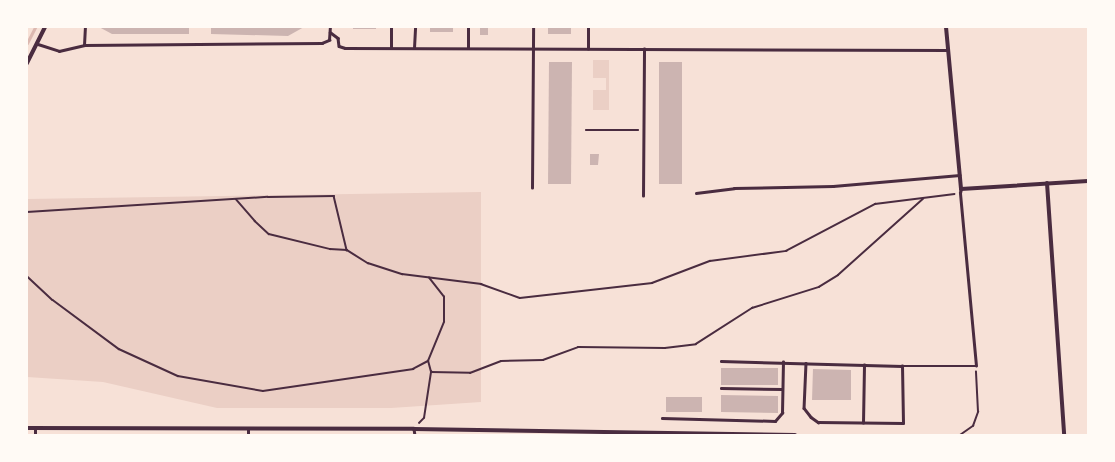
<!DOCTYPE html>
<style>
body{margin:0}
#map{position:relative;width:1115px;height:462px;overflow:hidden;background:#f7e1d7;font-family:Helvetica,sans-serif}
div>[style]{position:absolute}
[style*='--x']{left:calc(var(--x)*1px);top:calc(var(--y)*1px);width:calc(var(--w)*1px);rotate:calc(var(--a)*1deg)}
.green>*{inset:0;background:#ebcfc5}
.stream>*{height:3px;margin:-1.5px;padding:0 1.5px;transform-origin:1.5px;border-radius:1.5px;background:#dcb8b0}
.building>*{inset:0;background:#ccb4b1}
.path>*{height:1.5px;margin:-0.75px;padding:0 0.75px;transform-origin:0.75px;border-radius:0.75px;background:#4a2c40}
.service>*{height:2.5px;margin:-1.25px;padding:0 1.25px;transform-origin:1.25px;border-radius:1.25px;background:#4a2c40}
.minor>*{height:4px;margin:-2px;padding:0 2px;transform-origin:2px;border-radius:2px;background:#4a2c40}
span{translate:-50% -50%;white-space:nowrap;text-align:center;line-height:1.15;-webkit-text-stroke:3.5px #fffaf5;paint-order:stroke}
.frame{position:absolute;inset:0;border:28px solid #fffaf5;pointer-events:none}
</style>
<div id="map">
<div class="green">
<i style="clip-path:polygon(593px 60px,609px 60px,609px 110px,593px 110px,593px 90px,606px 90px,606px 78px,593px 78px)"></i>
<i style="clip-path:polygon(481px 192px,481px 402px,391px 408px,217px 408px,103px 382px,27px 377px,27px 199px)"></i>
</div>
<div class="stream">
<i style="--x:27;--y:43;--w:18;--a:-63"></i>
</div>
<div class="building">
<i style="clip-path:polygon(99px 27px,189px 27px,189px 34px,112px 34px)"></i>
<i style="clip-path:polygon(211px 27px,304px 27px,288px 36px,211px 34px)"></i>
<i style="clip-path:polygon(353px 27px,376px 27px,376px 29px,353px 29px)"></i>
<i style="clip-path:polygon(430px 27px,453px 27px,453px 32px,430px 32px)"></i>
<i style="clip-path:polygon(480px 27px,488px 27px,488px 35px,480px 35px)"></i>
<i style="clip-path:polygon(548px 27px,571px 27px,571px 34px,548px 34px)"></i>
<i style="clip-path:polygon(549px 62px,572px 62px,571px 184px,548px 184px)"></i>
<i style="clip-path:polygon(659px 62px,682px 62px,682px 184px,659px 184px)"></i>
<i style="clip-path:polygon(590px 154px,599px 154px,598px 165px,590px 165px)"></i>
<i style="clip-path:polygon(721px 368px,778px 368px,778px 385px,721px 385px)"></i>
<i style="clip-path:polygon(813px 369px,851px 370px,851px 400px,812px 400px)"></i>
<i style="clip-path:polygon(721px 395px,778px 396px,778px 413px,721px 412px)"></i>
<i style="clip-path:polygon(666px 397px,702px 397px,702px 412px,666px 412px)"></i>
</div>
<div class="path">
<i style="--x:586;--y:130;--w:52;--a:0"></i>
<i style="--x:236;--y:199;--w:29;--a:49"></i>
<i style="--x:255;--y:221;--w:19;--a:43"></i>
<i style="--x:269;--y:234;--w:63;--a:13.8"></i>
<i style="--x:330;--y:249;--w:17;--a:3"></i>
<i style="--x:27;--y:212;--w:241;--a:-3.6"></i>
<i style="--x:268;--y:197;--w:66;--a:-0.9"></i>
<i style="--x:334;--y:196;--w:56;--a:76.5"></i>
<i style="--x:347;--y:250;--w:25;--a:32"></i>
<i style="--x:368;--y:263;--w:36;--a:18"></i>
<i style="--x:402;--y:274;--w:80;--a:7.2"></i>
<i style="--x:481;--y:284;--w:41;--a:19.7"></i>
<i style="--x:520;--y:298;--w:133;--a:-6.5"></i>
<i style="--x:652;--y:283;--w:62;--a:-20.8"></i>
<i style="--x:710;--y:261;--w:77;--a:-7.5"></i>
<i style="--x:786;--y:251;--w:101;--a:-27.8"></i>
<i style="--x:875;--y:204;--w:80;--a:-7.2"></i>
<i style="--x:27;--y:276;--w:35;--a:43"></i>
<i style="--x:53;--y:300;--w:82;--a:36.6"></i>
<i style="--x:119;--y:349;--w:65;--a:24.6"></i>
<i style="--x:178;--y:376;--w:86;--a:10"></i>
<i style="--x:263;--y:391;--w:152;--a:-8.3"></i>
<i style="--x:413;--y:369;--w:17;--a:-28"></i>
<i style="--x:431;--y:372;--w:39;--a:1"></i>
<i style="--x:470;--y:373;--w:33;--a:-21"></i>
<i style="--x:501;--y:361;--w:42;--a:-1.4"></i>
<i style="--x:543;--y:360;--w:37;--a:-20"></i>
<i style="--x:578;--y:347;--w:87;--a:0.7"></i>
<i style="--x:665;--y:348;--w:31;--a:-7"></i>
<i style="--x:696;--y:344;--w:67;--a:-32.7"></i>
<i style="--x:752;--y:308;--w:70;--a:-17.4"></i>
<i style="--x:819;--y:287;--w:22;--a:-32"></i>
<i style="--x:838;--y:275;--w:114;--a:-41.8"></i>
<i style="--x:419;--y:423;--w:7;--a:-45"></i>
<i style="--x:424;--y:418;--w:47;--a:-81.3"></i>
<i style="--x:431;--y:372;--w:11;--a:-105"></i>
<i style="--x:428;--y:361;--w:42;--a:-67.7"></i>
<i style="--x:444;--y:322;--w:25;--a:-90"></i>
<i style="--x:444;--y:297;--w:24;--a:-128"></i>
<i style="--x:960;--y:435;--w:16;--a:-35"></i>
<i style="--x:973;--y:426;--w:15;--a:-70"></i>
<i style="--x:978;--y:412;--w:40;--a:-92.9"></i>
</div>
<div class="service">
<i style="--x:330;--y:32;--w:10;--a:37"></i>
<i style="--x:338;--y:38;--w:8;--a:83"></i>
<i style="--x:339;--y:46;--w:6;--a:18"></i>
<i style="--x:345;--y:48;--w:603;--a:0.19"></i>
<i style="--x:38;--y:44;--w:22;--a:18"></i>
<i style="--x:59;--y:51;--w:26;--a:-13"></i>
<i style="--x:84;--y:45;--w:238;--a:-0.5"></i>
<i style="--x:322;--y:43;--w:8;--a:-23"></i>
<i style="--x:329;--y:40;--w:13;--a:-86"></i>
<i style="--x:84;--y:45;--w:18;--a:-87"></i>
<i style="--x:391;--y:48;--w:21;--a:-90"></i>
<i style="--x:414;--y:48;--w:21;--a:-87"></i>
<i style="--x:468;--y:48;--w:21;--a:-90"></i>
<i style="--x:588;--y:49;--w:22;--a:-90"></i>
<i style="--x:532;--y:188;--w:161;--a:-89.6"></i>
<i style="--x:696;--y:193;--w:38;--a:-7"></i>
<i style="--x:734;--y:188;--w:99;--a:-1.2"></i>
<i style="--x:833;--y:186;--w:127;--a:-5"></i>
<i style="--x:643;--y:196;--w:147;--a:-89.6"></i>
<i style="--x:721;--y:361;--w:181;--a:1.6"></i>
<i style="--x:806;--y:363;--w:45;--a:92.5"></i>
<i style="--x:804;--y:408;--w:11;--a:52"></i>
<i style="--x:811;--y:417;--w:9;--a:36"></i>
<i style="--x:818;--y:422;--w:85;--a:0.7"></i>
<i style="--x:903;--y:423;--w:57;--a:-91"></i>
<i style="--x:902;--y:366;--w:74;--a:0"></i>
<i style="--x:976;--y:366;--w:174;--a:-95.3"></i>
<i style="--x:960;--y:193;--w:4;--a:-76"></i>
<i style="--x:721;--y:388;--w:61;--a:0.9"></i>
<i style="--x:662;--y:418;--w:113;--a:1.5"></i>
<i style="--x:775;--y:421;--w:11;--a:-49"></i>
<i style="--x:782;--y:413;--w:51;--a:-88.9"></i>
<i style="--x:863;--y:423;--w:58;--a:-89"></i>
<i style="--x:414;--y:429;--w:6;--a:81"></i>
<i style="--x:35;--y:435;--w:7;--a:-90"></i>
<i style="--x:248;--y:435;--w:6;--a:-90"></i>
</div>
<div class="minor">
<i style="--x:946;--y:27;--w:163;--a:84.7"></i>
<i style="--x:961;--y:189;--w:127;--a:-3.6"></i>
<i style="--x:27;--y:63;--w:40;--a:-63.4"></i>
<i style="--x:1047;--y:183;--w:253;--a:86.1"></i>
<i style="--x:27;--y:428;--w:387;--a:0.1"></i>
<i style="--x:414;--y:429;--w:381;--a:0.9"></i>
</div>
<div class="frame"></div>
</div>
